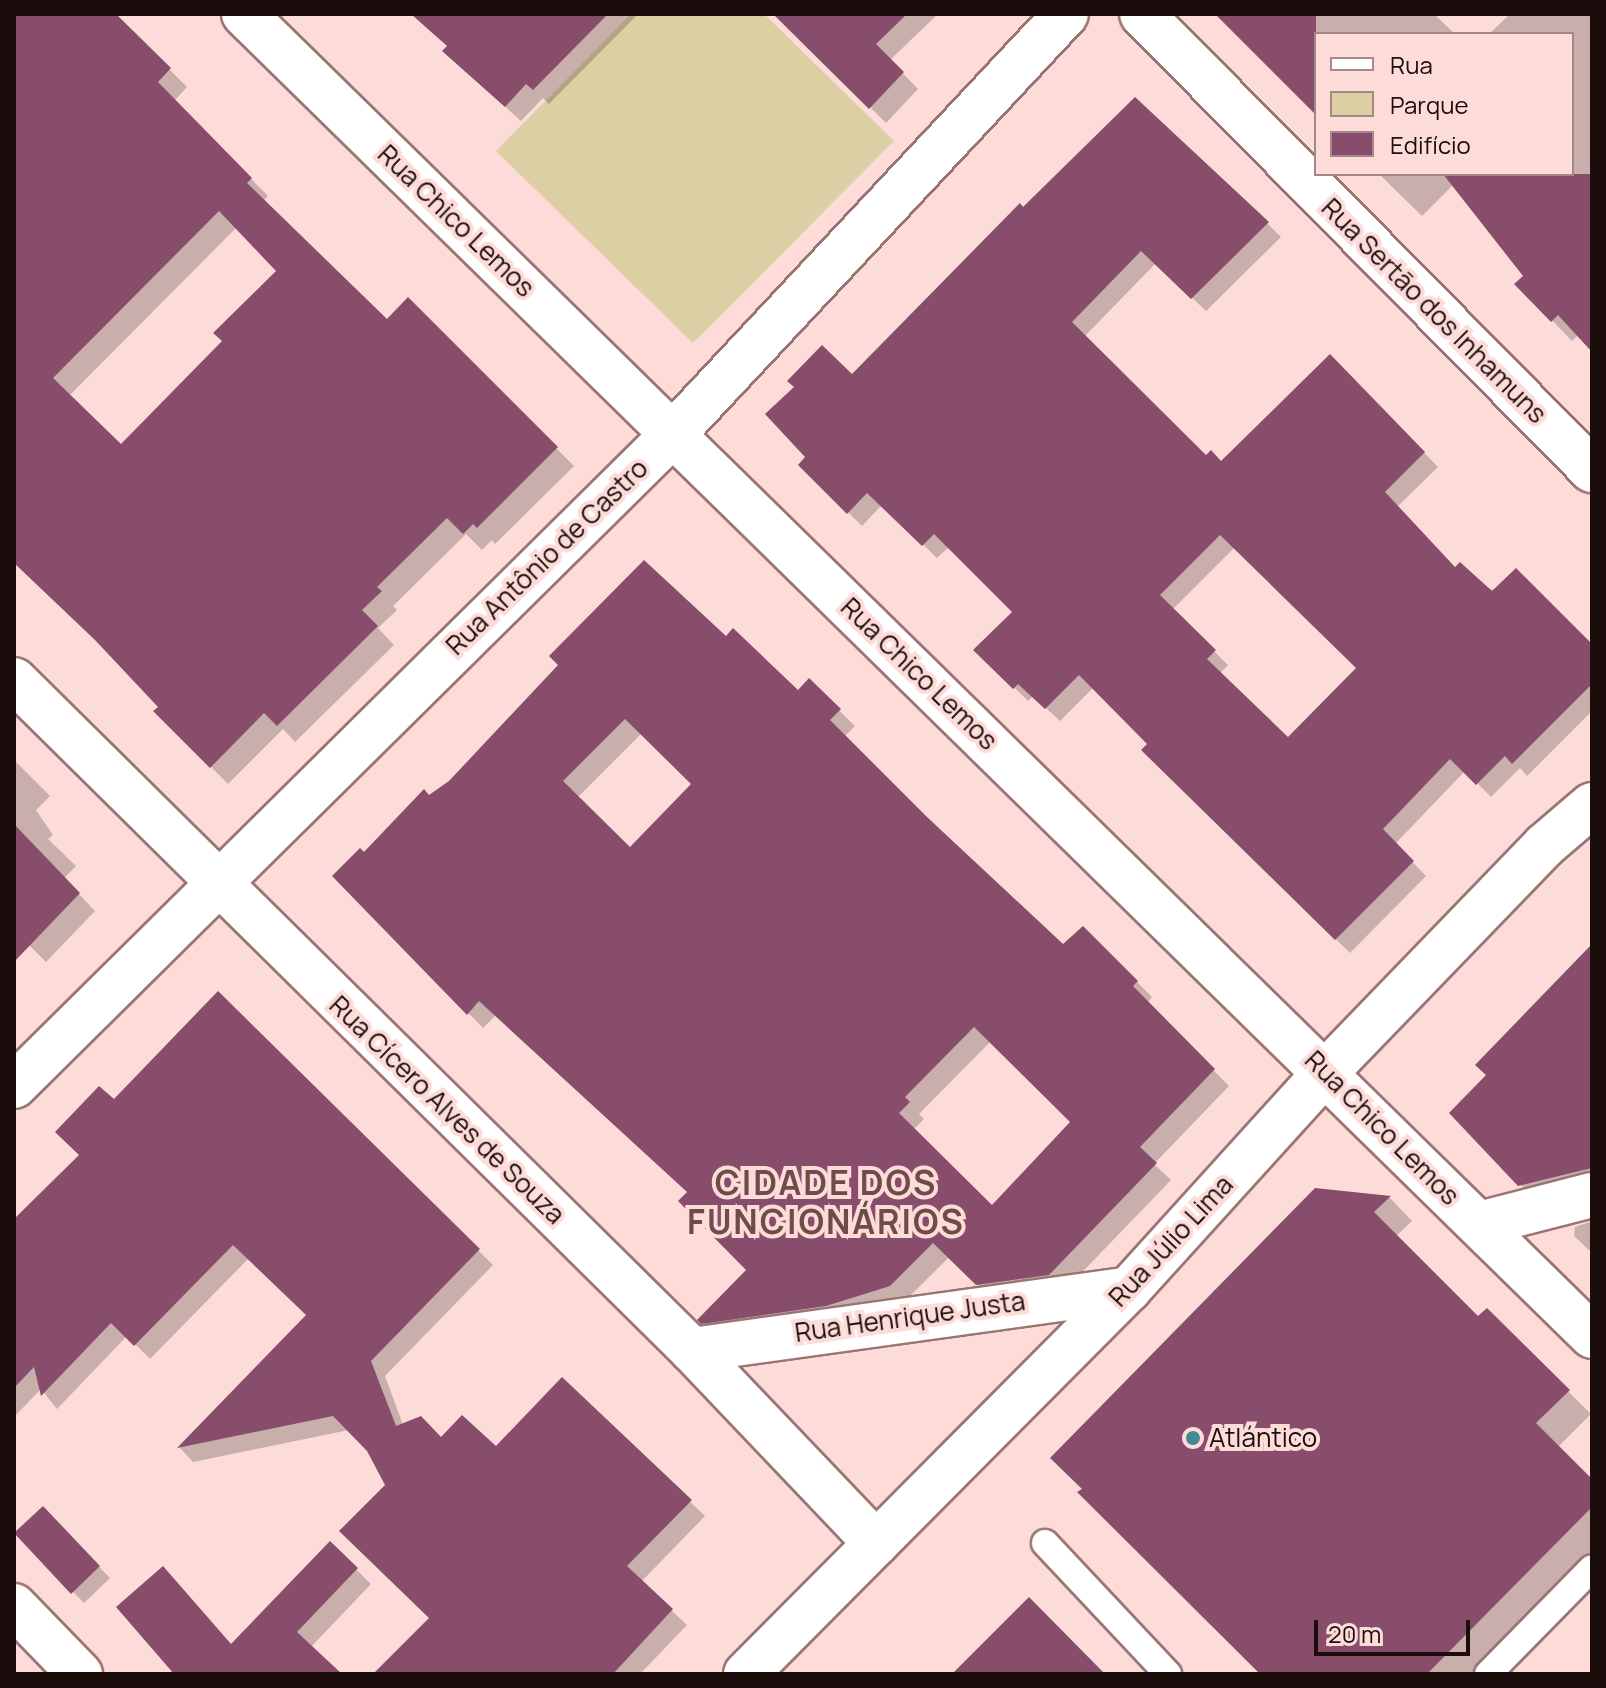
<!DOCTYPE html>
<meta charset="utf-8">
<style>
body{margin:0}
#map{position:relative;width:1606px;height:1688px;overflow:hidden;background:#fcdbd8;font-family:Manrope,sans-serif}
div>[style]{position:absolute}
[style*='--x']{left:calc(var(--x)*1px);top:calc(var(--y)*1px);width:calc(var(--w)*1px);rotate:calc(var(--a)*1deg)}
.green>*{inset:0;background:#dccfa4}
.shadow>*{inset:0;background:#0003}
.building>*{inset:0;background:#874d6b}
.roads{filter:drop-shadow(2px 0 #9a7572) drop-shadow(-2px 0 #9a7572) drop-shadow(0 2px #9a7572) drop-shadow(0 -2px #9a7572)}
.service>*{height:26px;margin:-13px;padding:0 13px;transform-origin:13px;border-radius:13px;background:#fff}
.minor>*{height:44px;margin:-22px;padding:0 22px;transform-origin:22px;border-radius:22px;background:#fff}
.tertiary>*{height:44px;margin:-22px;padding:0 22px;transform-origin:22px;border-radius:22px;background:#fff}
.dots>*{width:22px;height:22px;translate:-50% -50%;box-sizing:border-box;border:4px solid #fcdbd8;border-radius:50%}
span{translate:-50% -50%;white-space:nowrap;text-align:center;line-height:1.15;-webkit-text-stroke:8px #fcdbd8;paint-order:stroke}
.street-label{font-size:26px;color:#1a0d0c}
.poi-label{font-size:26px;color:#1a0d0c}
.left{translate:0 -50%;text-align:left}
.district-label{font-size:34px;color:#6d4c49;font-weight:700;letter-spacing:2px}
.frame{position:absolute;inset:0;border:16px solid #1a0d0c;pointer-events:none}
.legend{position:absolute;left:1314px;top:32px;width:260px;height:144px;box-sizing:border-box;background:#fcdbd8;border:2px solid #a28986;margin:0;padding:10px 14px;list-style:none;font-size:24px;color:#1a0d0c}
.legend li{display:flex;align-items:center;gap:16px;height:40px}
.legend b{width:40px;border:2px solid #a28986}
.scale{position:absolute;left:1314px;top:1620px;width:156px;height:36px;box-sizing:border-box;border:4px solid #1a0d0c;border-top:0;padding-left:10px;font-size:24px;line-height:28px;white-space:nowrap;color:#1a0d0c;-webkit-text-stroke:6px #fcdbd8;paint-order:stroke}
</style>
<div id="map">
<div class="green">
<i style="clip-path:polygon(631px 14px,764px 14px,894px 141px,693px 343px,496px 151px)"></i>
</div>
<div class="shadow">
<i style="clip-path:polygon(evenodd,14px 14px,114px 14px,187px 87px,174px 101px,268px 196px,263px 201px,387px 322px,408px 300px,574px 466px,495px 544px,492px 540px,482px 550px,466px 534px,393px 606px,397px 610px,378px 628px,394px 645px,295px 742px,283px 729px,228px 784px,156px 711px,160px 707px,103px 646px,14px 560px,14px 14px,237px 227px,279px 271px,224px 341px,121px 446px,69px 396px,237px 227px)"></i>
<i style="clip-path:polygon(415px 14px,638px 14px,549px 104px,543px 98px,521px 121px,460px 66px,449px 46px)"></i>
<i style="clip-path:polygon(777px 14px,938px 14px,890px 60px,918px 89px,886px 123px)"></i>
<i style="clip-path:polygon(1218px 14px,1434px 14px,1455px 34px,1316px 34px,1316px 111px)"></i>
<i style="clip-path:polygon(1510px 14px,1592px 14px,1592px 347px,1579px 334px,1572px 341px,1517px 284px,1525px 276px,1454px 184px,1422px 216px,1379px 174px,1572px 174px,1572px 34px,1489px 34px)"></i>
<i style="clip-path:polygon(evenodd,1023px 209px,1267px 223px,1281px 237px,1206px 311px,1156px 263px,1084px 337px,1206px 457px,1221px 463px,1330px 357px,1438px 467px,1397px 507px,1456px 569px,1592px 647px,1592px 711px,1527px 776px,1520px 768px,1491px 797px,1465px 771px,1395px 844px,1426px 876px,1350px 953px,1144px 750px,1150px 743px,1094px 687px,1060px 721px,1033px 696px,1028px 701px,976px 650px,1015px 612px,949px 547px,937px 558px,882px 505px,862px 526px,800px 465px,852px 377px,1023px 209px,1235px 547px,1359px 668px,1288px 740px,1219px 674px,1228px 665px,1172px 610px,1235px 547px)"></i>
<i style="clip-path:polygon(evenodd,726px 639px,798px 693px,809px 681px,855px 726px,844px 737px,926px 819px,1063px 947px,1083px 928px,1152px 997px,1147px 1003px,1229px 1086px,1154px 1164px,1171px 1180px,1065px 1290px,994px 1300px,949px 1257px,905px 1301px,718px 1338px,700px 1320px,749px 1270px,689px 1192px,496px 1015px,483px 1028px,335px 876px,429px 797px,726px 639px,642px 733px,694px 784px,630px 850px,577px 798px,642px 733px,726px 639px,991px 1041px,1072px 1122px,992px 1208px,913px 1130px,924px 1119px,919px 1114px,991px 1041px)"></i>
<i style="clip-path:polygon(14px 760px,50px 796px,36px 810px,53px 835px,48px 839px,76px 866px,64px 878px,95px 911px,46px 962px,17px 933px,14px 936px)"></i>
<i style="clip-path:polygon(1592px 975px,1592px 1193px,1540px 1205px,1520px 1184px)"></i>
<i style="clip-path:polygon(218px 994px,493px 1265px,385px 1376px,403px 1425px,441px 1439px,497px 1449px,562px 1380px,705px 1516px,641px 1582px,687px 1625px,640px 1674px,376px 1674px,432px 1618px,387px 1485px,368px 1450px,349px 1430px,193px 1462px,180px 1448px,309px 1316px,249px 1258px,150px 1359px,127px 1336px,57px 1409px,41px 1389px,14px 1417px,14px 1222px,82px 1155px,114px 1102px)"></i>
<i style="clip-path:polygon(1316px 1191px,1390px 1198px,1412px 1221px,1395px 1237px,1478px 1319px,1487px 1311px,1591px 1414px,1557px 1448px,1592px 1482px,1592px 1553px,1473px 1674px,1262px 1674px)"></i>
<i style="clip-path:polygon(1592px 1221px,1592px 1253px,1574px 1236px,1575px 1227px)"></i>
<i style="clip-path:polygon(43px 1509px,110px 1578px,84px 1603px,73px 1592px)"></i>
<i style="clip-path:polygon(330px 1544px,371px 1584px,311px 1647px,339px 1674px,177px 1674px,232px 1646px)"></i>
</div>
<div class="building">
<i style="clip-path:polygon(evenodd,14px 14px,116px 14px,171px 68px,158px 82px,252px 178px,247px 183px,387px 319px,408px 297px,558px 447px,477px 528px,473px 524px,463px 534px,447px 518px,377px 587px,382px 591px,362px 610px,378px 626px,277px 726px,264px 713px,210px 768px,153px 711px,158px 707px,95px 640px,14px 563px,14px 14px,219px 211px,276px 271px,213px 333px,222px 341px,121px 444px,53px 378px,219px 211px)"></i>
<i style="clip-path:polygon(411px 14px,608px 14px,533px 90px,526px 84px,505px 107px,442px 51px,447px 46px)"></i>
<i style="clip-path:polygon(773px 14px,907px 14px,876px 44px,904px 72px,869px 109px)"></i>
<i style="clip-path:polygon(1215px 14px,1316px 14px,1316px 115px)"></i>
<i style="clip-path:polygon(evenodd,1135px 97px,1269px 222px,1191px 299px,1141px 251px,1072px 322px,1206px 455px,1211px 450px,1221px 461px,1330px 354px,1425px 452px,1385px 492px,1455px 567px,1460px 562px,1492px 591px,1516px 568px,1592px 644px,1592px 684px,1512px 764px,1505px 756px,1476px 785px,1450px 759px,1383px 829px,1414px 861px,1335px 940px,1141px 750px,1147px 744px,1079px 675px,1045px 709px,1018px 684px,1013px 689px,973px 650px,1012px 612px,934px 534px,922px 546px,867px 493px,847px 514px,798px 465px,805px 457px,765px 414px,794px 387px,787px 381px,822px 345px,852px 374px,1020px 203px,1023px 207px,1135px 97px,1220px 535px,1356px 668px,1288px 737px,1207px 659px,1216px 650px,1160px 595px,1220px 535px)"></i>
<i style="clip-path:polygon(1443px 174px,1592px 174px,1592px 352px,1558px 315px,1551px 322px,1514px 284px,1523px 276px)"></i>
<i style="clip-path:polygon(evenodd,644px 560px,726px 636px,733px 628px,798px 690px,809px 678px,841px 709px,830px 720px,927px 817px,1063px 944px,1083px 926px,1138px 981px,1133px 986px,1215px 1069px,1140px 1147px,1157px 1163px,1049px 1275px,976px 1285px,933px 1243px,890px 1286px,826px 1306px,701px 1324px,697px 1320px,746px 1270px,678px 1201px,687px 1192px,479px 1001px,467px 1015px,332px 876px,360px 848px,364px 852px,424px 789px,429px 795px,449px 781px,558px 665px,549px 656px,644px 560px,625px 719px,691px 784px,630px 847px,563px 781px,625px 719px,644px 560px,974px 1027px,1070px 1122px,992px 1205px,899px 1113px,910px 1102px,905px 1097px,974px 1027px)"></i>
<i style="clip-path:polygon(14px 824px,80px 893px,14px 962px)"></i>
<i style="clip-path:polygon(1592px 944px,1592px 1168px,1518px 1186px,1449px 1113px,1486px 1075px,1475px 1065px)"></i>
<i style="clip-path:polygon(218px 991px,480px 1249px,371px 1361px,396px 1426px,421px 1416px,441px 1437px,462px 1415px,496px 1446px,562px 1377px,692px 1500px,627px 1566px,673px 1609px,613px 1674px,373px 1674px,429px 1618px,339px 1531px,385px 1485px,367px 1451px,333px 1416px,177px 1448px,306px 1315px,233px 1245px,134px 1346px,111px 1323px,41px 1396px,34px 1367px,14px 1388px,14px 1219px,79px 1155px,55px 1132px,99px 1086px,114px 1099px)"></i>
<i style="clip-path:polygon(1315px 1188px,1391px 1196px,1374px 1212px,1478px 1316px,1487px 1308px,1570px 1390px,1536px 1423px,1592px 1479px,1592px 1507px,1427px 1674px,1260px 1674px,1077px 1492px,1082px 1489px,1050px 1458px)"></i>
<i style="clip-path:polygon(43px 1506px,100px 1566px,71px 1594px,14px 1533px)"></i>
<i style="clip-path:polygon(330px 1541px,358px 1568px,297px 1632px,342px 1674px,174px 1674px,116px 1607px,163px 1566px,231px 1644px)"></i>
<i style="clip-path:polygon(1029px 1597px,1105px 1674px,952px 1674px)"></i>
</div>
<div class="roads">
<div class="service">
<i style="--x:1045;--y:1543;--w:180;--a:46.8"></i>
<i style="--x:1488;--y:1674;--w:148;--a:-45.5"></i>
</div>
<div class="minor">
<i style="--x:1142;--y:14;--w:641;--a:45.38"></i>
<i style="--x:14;--y:680;--w:953;--a:44.66"></i>
<i style="--x:692;--y:1350;--w:267;--a:46.4"></i>
<i style="--x:14;--y:1086;--w:927;--a:-44.69"></i>
<i style="--x:673;--y:434;--w:575;--a:-46.9"></i>
<i style="--x:1479;--y:1224;--w:117;--a:-14.4"></i>
<i style="--x:692;--y:1350;--w:441;--a:-7.9"></i>
<i style="--x:14;--y:1606;--w:95;--a:45.9"></i>
<i style="--x:746;--y:1674;--w:543;--a:-45.15"></i>
<i style="--x:1129;--y:1289;--w:293;--a:-47.8"></i>
<i style="--x:1326;--y:1072;--w:314;--a:-46"></i>
<i style="--x:1544;--y:846;--w:63;--a:-40.5"></i>
</div>
<div class="tertiary">
<i style="--x:244;--y:14;--w:1888;--a:44.44"></i>
</div>
</div>
<div class="dots">
<i style="left:1193px;top:1438px;background:#438995"></i>
</div>
<div class="street-label">
<span style="left:456px;top:221px;rotate:44deg">Rua Chico Lemos</span>
<span style="left:1434px;top:311px;rotate:45deg">Rua Sertão dos Inhamuns</span>
<span style="left:547px;top:557px;rotate:-44deg">Rua Antônio de Castro</span>
<span style="left:919px;top:674px;rotate:44deg">Rua Chico Lemos</span>
<span style="left:447px;top:1110px;rotate:44deg">Rua Cícero Alves de Souza</span>
<span style="left:1382px;top:1128px;rotate:45deg">Rua Chico Lemos</span>
<span style="left:1171px;top:1241px;rotate:-47deg">Rua Júlio Lima</span>
<span style="left:910px;top:1317px;rotate:-8deg">Rua Henrique Justa</span>
</div>
<div class="poi-label">
<span class="left" style="left:1209px;top:1438px">Atlántico</span>
</div>
<div class="district-label">
<span style="left:826px;top:1202px">CIDADE DOS<br>FUNCIONÁRIOS</span>
</div>
<div class="frame"></div>
<ul class="legend">
<li><b style="height:10px;background:#fff"></b>Rua</li>
<li><b style="height:22px;background:#dccfa4"></b>Parque</li>
<li><b style="height:22px;background:#874d6b"></b>Edifício</li>
</ul>
<div class="scale">20 m</div>
</div>
